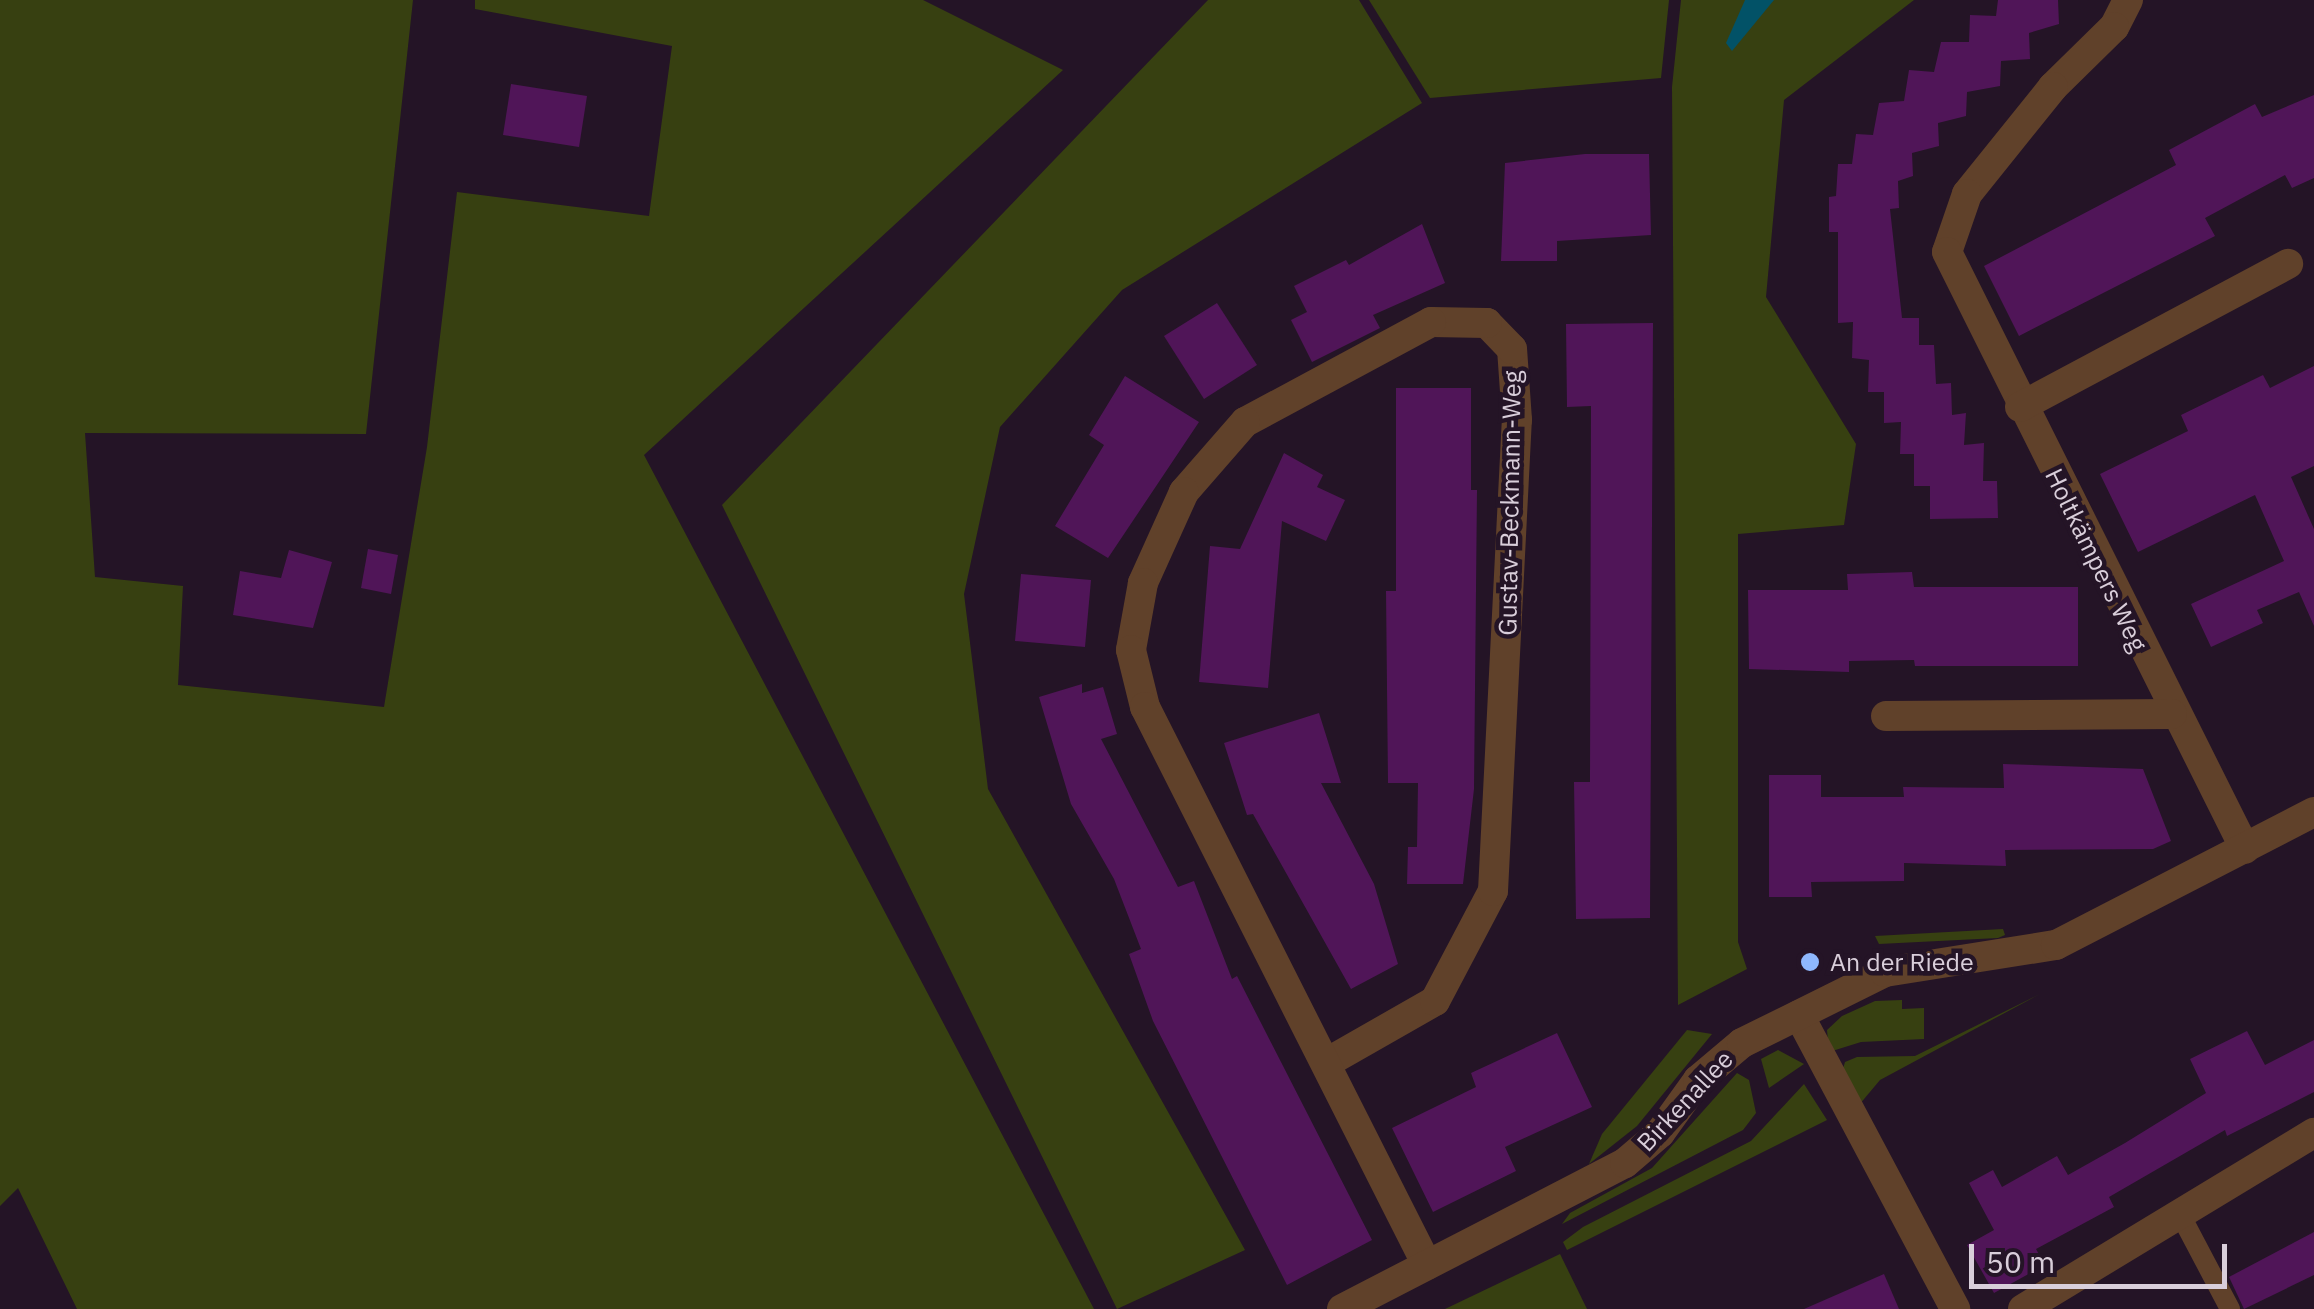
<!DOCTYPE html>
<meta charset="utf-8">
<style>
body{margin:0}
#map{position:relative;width:2314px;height:1309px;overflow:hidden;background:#241426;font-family:"IBM Plex Sans",sans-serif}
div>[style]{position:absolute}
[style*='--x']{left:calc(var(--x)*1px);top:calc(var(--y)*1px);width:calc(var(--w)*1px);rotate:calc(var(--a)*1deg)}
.green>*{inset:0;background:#374011}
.water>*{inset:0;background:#025267}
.building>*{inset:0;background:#501558}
.service>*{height:20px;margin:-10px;padding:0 10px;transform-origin:10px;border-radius:10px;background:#60412a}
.minor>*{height:30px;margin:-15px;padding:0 15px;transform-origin:15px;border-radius:15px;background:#60412a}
.tertiary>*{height:30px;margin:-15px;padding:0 15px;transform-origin:15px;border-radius:15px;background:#60412a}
.dots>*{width:28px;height:28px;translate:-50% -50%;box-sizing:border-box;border:5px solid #241426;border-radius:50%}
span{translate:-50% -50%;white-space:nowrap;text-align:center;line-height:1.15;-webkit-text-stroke:9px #241426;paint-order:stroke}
.street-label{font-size:25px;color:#d9ceda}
.poi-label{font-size:25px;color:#d9ceda}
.left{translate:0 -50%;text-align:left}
.scale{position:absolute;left:1969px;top:1244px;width:258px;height:45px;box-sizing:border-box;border:5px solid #d9ceda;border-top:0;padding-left:12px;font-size:30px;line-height:35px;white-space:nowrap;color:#d9ceda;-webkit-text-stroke:8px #241426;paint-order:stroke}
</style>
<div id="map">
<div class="green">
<i style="clip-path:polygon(0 0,413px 0,366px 434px,85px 433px,95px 577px,183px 586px,178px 685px,384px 707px,427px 447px,457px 192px,649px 216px,672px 46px,475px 9px,475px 0,923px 0,1063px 70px,644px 455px,1094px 1309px,77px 1309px,18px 1188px,0 1206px)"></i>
<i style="clip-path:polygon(1208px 0,1359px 0,1422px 103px,1122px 290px,1000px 427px,964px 594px,988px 789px,1245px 1250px,1117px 1309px,722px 505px)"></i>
<i style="clip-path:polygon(1369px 0,1669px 0,1661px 78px,1430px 98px)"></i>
<i style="clip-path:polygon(1681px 0,1914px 0,1784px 100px,1766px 297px,1856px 444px,1844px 525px,1738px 534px,1738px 942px,1747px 969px,1678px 1005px,1672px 87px)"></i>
<i style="clip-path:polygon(2003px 929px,2005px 935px,1998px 938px,1879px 944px,1875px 936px)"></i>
<i style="clip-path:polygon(2040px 994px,1880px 1080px,1859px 1105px,1842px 1072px,1845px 1062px,1857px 1057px,1915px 1056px)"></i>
<i style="clip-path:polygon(1902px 1000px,1902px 1009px,1924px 1008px,1924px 1039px,1861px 1042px,1829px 1052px,1827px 1030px,1842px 1016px,1875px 1001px)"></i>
<i style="clip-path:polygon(1687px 1030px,1712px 1034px,1637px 1126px,1589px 1164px,1602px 1134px)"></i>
<i style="clip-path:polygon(1778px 1050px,1804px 1064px,1769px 1088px,1761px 1059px)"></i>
<i style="clip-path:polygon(1737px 1073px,1749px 1080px,1756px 1113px,1743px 1130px,1562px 1224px,1570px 1213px,1652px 1168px)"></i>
<i style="clip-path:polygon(1804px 1084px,1827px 1120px,1567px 1250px,1563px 1242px,1583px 1227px,1751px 1141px)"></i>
<i style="clip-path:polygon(1560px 1254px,1587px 1309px,1445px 1309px)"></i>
</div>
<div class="water">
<i style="clip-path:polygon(1745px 0,1774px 0,1732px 51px,1726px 43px)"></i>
</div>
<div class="building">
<i style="clip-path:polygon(1998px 0,2058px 0,2059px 24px,2029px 33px,2030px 59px,2001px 61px,2000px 86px,1967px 92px,1966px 116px,1938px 123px,1939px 146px,1912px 153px,1913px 176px,1898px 181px,1899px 208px,1890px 209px,1902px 318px,1919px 318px,1919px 345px,1934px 345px,1936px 384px,1951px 383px,1952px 415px,1966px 413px,1964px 445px,1984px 443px,1983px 481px,1997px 481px,1998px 518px,1930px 519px,1930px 486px,1914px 486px,1914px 454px,1900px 454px,1901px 422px,1884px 423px,1884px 392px,1868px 392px,1869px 360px,1852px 358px,1853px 322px,1838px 323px,1838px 232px,1829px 232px,1829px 197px,1836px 196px,1838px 164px,1852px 164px,1856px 134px,1873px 135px,1879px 103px,1904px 101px,1909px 70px,1934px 72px,1941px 42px,1969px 42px,1970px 15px,1996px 16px)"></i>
<i style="clip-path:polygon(511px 84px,587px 96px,579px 147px,503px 135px)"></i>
<i style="clip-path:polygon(2314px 95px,2314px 178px,2292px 188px,2285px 175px,2205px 218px,2215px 236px,2019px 336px,1984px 266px,2176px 165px,2169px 150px,2255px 104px,2262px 117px)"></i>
<i style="clip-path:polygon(1585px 154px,1649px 154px,1651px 235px,1557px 241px,1557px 261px,1501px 261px,1505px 163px)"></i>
<i style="clip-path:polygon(1422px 224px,1445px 283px,1373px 315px,1380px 328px,1312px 362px,1291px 320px,1307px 312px,1294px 286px,1346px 260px,1349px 265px)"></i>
<i style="clip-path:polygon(1217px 303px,1257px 365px,1204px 399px,1164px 336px)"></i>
<i style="clip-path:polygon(1653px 323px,1650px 918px,1576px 919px,1574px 782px,1590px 782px,1591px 406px,1567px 407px,1566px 324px)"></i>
<i style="clip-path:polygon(2314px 366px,2314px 466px,2291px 477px,2314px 529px,2314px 626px,2299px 592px,2257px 610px,2263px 623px,2211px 647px,2191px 604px,2284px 561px,2255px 495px,2138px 552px,2100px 474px,2188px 431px,2181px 415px,2263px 375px,2270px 388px)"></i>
<i style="clip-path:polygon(1125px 376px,1199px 422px,1108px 558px,1055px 526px,1104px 445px,1089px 435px)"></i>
<i style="clip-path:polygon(1396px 388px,1471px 388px,1471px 490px,1477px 490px,1474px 789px,1463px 884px,1407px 884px,1408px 847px,1417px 847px,1418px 783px,1388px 783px,1386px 591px,1396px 591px)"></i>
<i style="clip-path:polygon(1284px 453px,1323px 475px,1317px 487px,1345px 500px,1326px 541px,1282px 521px,1268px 688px,1199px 682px,1210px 546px,1240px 549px)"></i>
<i style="clip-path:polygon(368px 549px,398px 555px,391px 594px,361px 588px)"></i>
<i style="clip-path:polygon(289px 550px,332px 562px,313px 628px,233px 615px,240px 571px,281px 578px)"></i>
<i style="clip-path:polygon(1912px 572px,1914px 587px,2078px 587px,2078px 666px,1915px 666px,1914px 660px,1849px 661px,1849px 672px,1749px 669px,1748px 590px,1848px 590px,1847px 574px)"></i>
<i style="clip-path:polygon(1021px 574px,1091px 580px,1085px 647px,1015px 641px)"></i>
<i style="clip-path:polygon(1082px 684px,1082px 693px,1103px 687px,1117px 734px,1101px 739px,1178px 887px,1194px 881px,1232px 979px,1237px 976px,1372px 1240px,1287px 1285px,1153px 1021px,1129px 954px,1141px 949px,1114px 879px,1071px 804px,1039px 697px)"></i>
<i style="clip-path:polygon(1319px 713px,1341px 783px,1321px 783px,1374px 884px,1398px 964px,1351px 989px,1253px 814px,1247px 815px,1224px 743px)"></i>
<i style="clip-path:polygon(2003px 764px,2143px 769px,2171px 841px,2153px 849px,2005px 850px,2006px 866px,1904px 863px,1904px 881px,1811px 882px,1812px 897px,1769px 897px,1769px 775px,1821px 775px,1821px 797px,1904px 797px,1903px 787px,2004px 788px)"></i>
<i style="clip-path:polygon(2247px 1031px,2265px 1065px,2314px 1040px,2314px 1092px,2227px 1136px,2225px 1130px,2109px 1197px,2114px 1207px,2036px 1249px,2045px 1265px,1994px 1293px,1967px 1245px,1994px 1230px,1969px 1183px,1993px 1170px,2002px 1187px,2057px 1156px,2068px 1175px,2125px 1143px,2206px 1093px,2190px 1059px)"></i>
<i style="clip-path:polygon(1557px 1033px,1592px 1107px,1505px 1147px,1516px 1171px,1433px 1212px,1392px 1128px,1476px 1087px,1471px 1073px)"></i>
<i style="clip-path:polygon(2314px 1232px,2314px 1275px,2244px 1309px,2229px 1277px)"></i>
<i style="clip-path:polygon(1884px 1274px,1899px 1309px,1804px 1309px)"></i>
</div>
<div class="service">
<i style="--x:2181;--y:1216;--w:105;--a:62.2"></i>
</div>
<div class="minor">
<i style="--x:2128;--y:0;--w:30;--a:117"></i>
<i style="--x:2114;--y:27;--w:86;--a:135.5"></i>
<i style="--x:2053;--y:87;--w:137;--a:128.8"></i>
<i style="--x:1967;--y:194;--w:61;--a:109"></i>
<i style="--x:1947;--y:252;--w:667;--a:63.47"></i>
<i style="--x:2020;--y:407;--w:304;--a:-28.1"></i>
<i style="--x:1886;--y:716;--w:286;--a:-0.4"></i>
<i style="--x:1799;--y:1015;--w:333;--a:62"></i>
<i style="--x:1328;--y:1062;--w:123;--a:-29.7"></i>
<i style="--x:1435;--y:1001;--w:124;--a:-62.2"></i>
<i style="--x:1493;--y:891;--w:472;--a:-87.1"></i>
<i style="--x:1517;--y:420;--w:71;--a:-94"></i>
<i style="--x:1512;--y:349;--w:36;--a:-134"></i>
<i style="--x:1487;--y:323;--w:56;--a:-179"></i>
<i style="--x:1431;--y:322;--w:211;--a:151.7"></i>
<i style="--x:1245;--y:422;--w:93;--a:131.1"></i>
<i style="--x:1184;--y:492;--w:100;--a:114.3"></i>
<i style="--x:1143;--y:583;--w:68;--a:100.2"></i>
<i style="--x:1131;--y:650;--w:59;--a:76.2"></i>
<i style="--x:1145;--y:707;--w:625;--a:63.19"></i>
<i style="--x:2023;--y:1309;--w:340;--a:-31.2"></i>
</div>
<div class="tertiary">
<i style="--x:1342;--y:1309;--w:318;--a:-27.3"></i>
<i style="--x:1625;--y:1163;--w:46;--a:-40.6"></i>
<i style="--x:1660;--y:1133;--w:65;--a:-54.4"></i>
<i style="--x:1698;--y:1080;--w:57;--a:-40.1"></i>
<i style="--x:1742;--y:1043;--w:160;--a:-26.4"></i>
<i style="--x:1885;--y:972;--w:173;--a:-9"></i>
<i style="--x:2056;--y:945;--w:290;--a:-27.3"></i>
</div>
<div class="dots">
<i style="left:1810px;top:962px;background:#8fb8fd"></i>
</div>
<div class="street-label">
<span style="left:1510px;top:503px;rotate:-89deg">Gustav-Beckmann-Weg</span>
<span style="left:2096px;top:560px;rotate:64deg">Holtkämpers Weg</span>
<span style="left:1685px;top:1101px;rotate:-47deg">Birkenallee</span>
</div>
<div class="poi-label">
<span class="left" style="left:1830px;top:962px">An der Riede</span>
</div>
<div class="scale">50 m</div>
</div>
